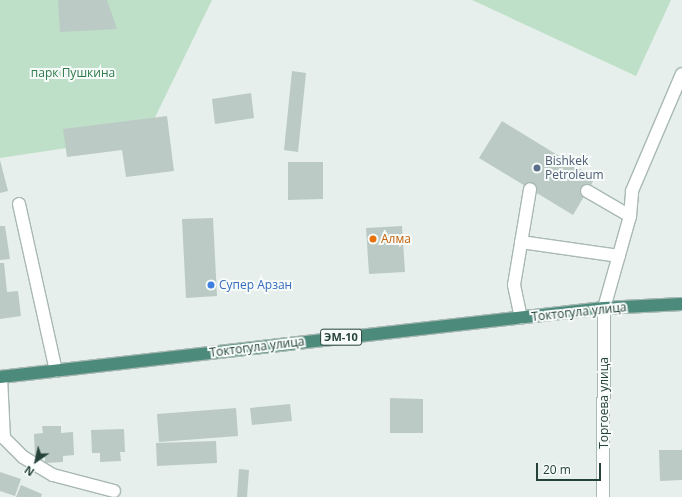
<!DOCTYPE html>
<meta charset="utf-8">
<style>
body{margin:0}
#map{position:relative;width:682px;height:497px;overflow:hidden;background:#e6efeb;font-family:"Open Sans",sans-serif}
div>[style]{position:absolute}
[style*='--x']{left:calc(var(--x)*1px);top:calc(var(--y)*1px);width:calc(var(--w)*1px);rotate:calc(var(--a)*1deg)}
.green>*{inset:0;background:#bfe0c8}
.building>*{inset:0;background:#bbcac4}
.roads{filter:drop-shadow(1px 0 #a8b8b2) drop-shadow(-1px 0 #a8b8b2) drop-shadow(0 1px #a8b8b2) drop-shadow(0 -1px #a8b8b2)}
.service>*{height:12px;margin:-6px;padding:0 6px;transform-origin:6px;border-radius:6px;background:#fff}
.minor>*{height:12px;margin:-6px;padding:0 6px;transform-origin:6px;border-radius:6px;background:#fff}
.trunk>*{height:12px;margin:-6px;padding:0 6px;transform-origin:6px;border-radius:6px;background:#4c8a7c}
.dots>*{width:11px;height:11px;translate:-50% -50%;box-sizing:border-box;border:2px solid #f7fbf9;border-radius:50%}
span{translate:-50% -50%;white-space:nowrap;text-align:center;line-height:1.15;-webkit-text-stroke:4px #f7fbf9;paint-order:stroke}
.shield-label span{padding:1px 3px;background:#f7fbf9;border:1px solid;border-radius:3px;-webkit-text-stroke-width:0}
.shield-label{font-size:11px;color:#24423a;font-weight:700}
.park-label{font-size:12px;color:#2d7a4b}
.service-label{font-size:12px;color:#4e5e75}
.left{translate:0 -50%;text-align:left}
.food-label{font-size:12px;color:#c56008}
.shop-label{font-size:12px;color:#366cbe}
.street-label{font-size:12px;color:#24423a}
.north{position:absolute;left:16px;top:441px;width:40px;height:40px;-webkit-text-stroke:3px #f7fbf9;paint-order:stroke;rotate:214deg;font-size:11px;font-weight:700;line-height:16px;text-align:center;color:#24423a}
.north::after{content:'';display:block;margin:auto;width:14px;height:18px;background:#24423a;clip-path:polygon(50% 0,100% 100%,50% 72%,0 100%)}
.scale{position:absolute;left:536px;top:463px;width:65px;height:18px;box-sizing:border-box;border:2px solid #24423a;border-top:0;padding-left:5px;font-size:12px;line-height:14px;white-space:nowrap;color:#24423a;-webkit-text-stroke:3px #f7fbf9;paint-order:stroke}
</style>
<div id="map">
<div class="green">
<i style="clip-path:polygon(0 0,212px 0,146px 136px,0 158px)"></i>
<i style="clip-path:polygon(472px 0,671px 0,636px 76px)"></i>
</div>
<div class="building">
<i style="clip-path:polygon(58px 0,107px 0,117px 29px,60px 32px)"></i>
<i style="clip-path:polygon(292px 71px,306px 73px,298px 152px,284px 150px)"></i>
<i style="clip-path:polygon(251px 93px,254px 118px,215px 124px,212px 99px)"></i>
<i style="clip-path:polygon(167px 116px,174px 171px,126px 177px,122px 150px,67px 157px,63px 129px)"></i>
<i style="clip-path:polygon(502px 121px,595px 178px,573px 215px,479px 158px)"></i>
<i style="clip-path:polygon(0 160px,8px 191px,0 193px)"></i>
<i style="clip-path:polygon(288px 162px,323px 162px,323px 199px,288px 200px)"></i>
<i style="clip-path:polygon(213px 218px,217px 296px,186px 298px,182px 219px)"></i>
<i style="clip-path:polygon(0 226px,5px 226px,10px 259px,0 260px)"></i>
<i style="clip-path:polygon(402px 226px,405px 272px,369px 274px,366px 228px)"></i>
<i style="clip-path:polygon(0 263px,4px 263px,7px 292px,18px 291px,21px 316px,0 319px)"></i>
<i style="clip-path:polygon(390px 398px,423px 399px,423px 433px,390px 433px)"></i>
<i style="clip-path:polygon(290px 404px,292px 421px,252px 425px,250px 408px)"></i>
<i style="clip-path:polygon(236px 408px,238px 436px,159px 442px,157px 414px)"></i>
<i style="clip-path:polygon(42px 426px,61px 426px,61px 433px,73px 432px,74px 455px,63px 456px,63px 462px,45px 463px,45px 456px,35px 457px,34px 434px,43px 433px)"></i>
<i style="clip-path:polygon(124px 429px,125px 452px,120px 452px,121px 461px,100px 462px,100px 453px,92px 453px,91px 430px)"></i>
<i style="clip-path:polygon(216px 441px,217px 463px,157px 466px,156px 443px)"></i>
<i style="clip-path:polygon(659px 450px,682px 450px,682px 480px,660px 481px)"></i>
<i style="clip-path:polygon(239px 469px,249px 470px,247px 497px,237px 497px)"></i>
<i style="clip-path:polygon(0 472px,21px 479px,15px 496px,0 491px)"></i>
<i style="clip-path:polygon(21px 485px,42px 494px,41px 497px,16px 497px)"></i>
</div>
<div class="roads">
<div class="service">
<i style="--x:587;--y:191;--w:50;--a:30.2"></i>
<i style="--x:19;--y:204;--w:171;--a:77.5"></i>
<i style="--x:521;--y:242;--w:99;--a:8.1"></i>
<i style="--x:604;--y:308;--w:96;--a:-74.2"></i>
<i style="--x:630;--y:216;--w:25;--a:-85"></i>
<i style="--x:632;--y:191;--w:127;--a:-66.9"></i>
<i style="--x:521;--y:318;--w:34;--a:-102"></i>
<i style="--x:514;--y:285;--w:97;--a:-80.5"></i>
<i style="--x:1;--y:377;--w:61;--a:87.2"></i>
<i style="--x:4;--y:438;--w:27;--a:45"></i>
<i style="--x:23;--y:457;--w:35;--a:31"></i>
<i style="--x:53;--y:475;--w:63;--a:14.7"></i>
</div>
<div class="minor">
<i style="--x:603;--y:497;--w:189;--a:-89.7"></i>
</div>
<div class="trunk">
<i style="--x:0;--y:377;--w:608;--a:-6.52"></i>
<i style="--x:604;--y:308;--w:78;--a:-2.9"></i>
</div>
</div>
<div class="dots">
<i style="left:537px;top:168px;background:#5c6f8a"></i>
<i style="left:373px;top:239px;background:#e8710a"></i>
<i style="left:211px;top:285px;background:#3f7fe0"></i>
</div>
<div class="shield-label">
<span style="left:341px;top:337px">ЭМ-10</span>
</div>
<div class="park-label">
<span style="left:73px;top:73px">парк Пушкина</span>
</div>
<div class="service-label">
<span class="left" style="left:545px;top:168px">Bishkek<br>Petroleum</span>
</div>
<div class="food-label">
<span class="left" style="left:381px;top:239px">Алма</span>
</div>
<div class="shop-label">
<span class="left" style="left:219px;top:285px">Супер Арзан</span>
</div>
<div class="street-label">
<span style="left:579px;top:312px;rotate:-6deg">Токтогула улица</span>
<span style="left:257px;top:347px;rotate:-7deg">Токтогула улица</span>
<span style="left:604px;top:403px;rotate:-90deg">Торгоева улица</span>
</div>
<div class="north">N</div>
<div class="scale">20 m</div>
</div>
